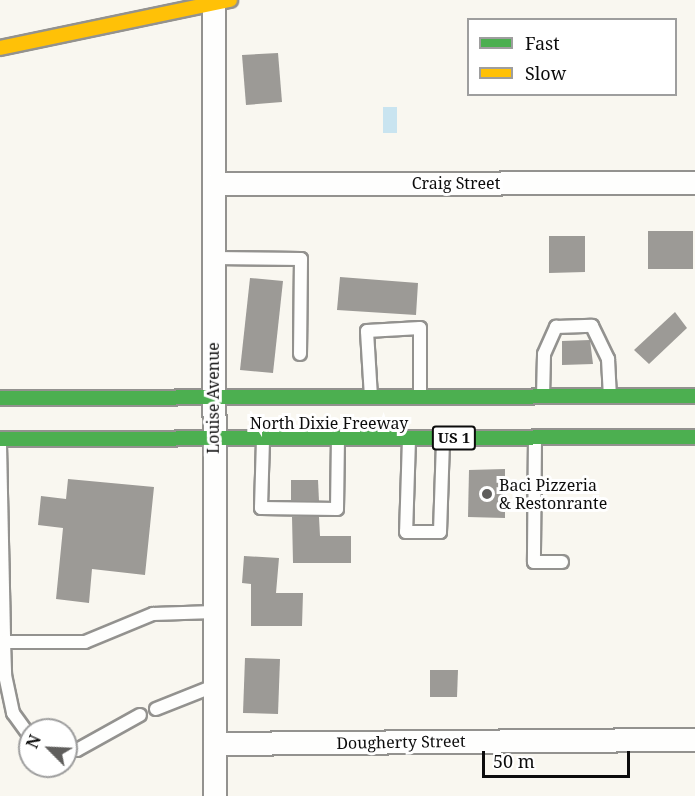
<!DOCTYPE html>
<style>
body{margin:0}
#map{position:relative;width:695px;height:796px;overflow:hidden;background:#f9f7f0;font-family:"Noto Serif",serif}
div>[style]{position:absolute}
[style*='--x']{left:calc(var(--x)*1px);top:calc(var(--y)*1px);width:calc(var(--w)*1px);rotate:calc(var(--a)*1deg)}
.water>*{inset:0;background:#c9e4f0}
.building>*{inset:0;background:#9c9a96}
.roads{filter:drop-shadow(2px 0 #93928f) drop-shadow(-2px 0 #93928f) drop-shadow(0 2px #93928f) drop-shadow(0 -2px #93928f)}
.lane>*{height:12px;margin:-6px;padding:0 6px;transform-origin:6px;border-radius:6px;background:#fefefd}
.street>*{height:22px;margin:-11px;padding:0 11px;transform-origin:11px;border-radius:11px;background:#fefefd}
.fast>*{height:14px;margin:-7px;padding:0 7px;transform-origin:7px;border-radius:7px;background:#4caf50}
.slow>*{height:14px;margin:-7px;padding:0 7px;transform-origin:7px;border-radius:7px;background:#ffc107}
.dots>*{width:16px;height:16px;translate:-50% -50%;box-sizing:border-box;border:3px solid #fff;border-radius:50%}
span{translate:-50% -50%;white-space:nowrap;text-align:center;line-height:1.15;-webkit-text-stroke:6px #fff;paint-order:stroke}
.shield-label span{padding:2px 4px;background:#fff;border:2px solid;border-radius:4px;-webkit-text-stroke-width:0}
.shield-label{font-size:15px;color:#0c0c0c;font-weight:700}
.street-label{font-size:16px;color:#0c0c0c}
.poi-label{font-size:16px;color:#0c0c0c}
.left{translate:0 -50%;text-align:left}
.legend{position:absolute;left:467px;top:18px;width:210px;height:78px;box-sizing:border-box;background:#fff;border:2px solid #9e9e9e;margin:0;padding:8px 10px;list-style:none;font-size:18px;color:#0c0c0c}
.legend li{display:flex;align-items:center;gap:12px;height:30px}
.legend b{width:30px;border:2px solid #9e9e9e}
.north{position:absolute;left:18px;top:718px;width:60px;height:60px;box-sizing:border-box;background:#fff;border:2px solid #9e9e9e;border-radius:50%;rotate:294deg;font-size:16px;font-weight:700;line-height:24px;text-align:center;color:#0c0c0c}
.north::after{content:'';display:block;margin:auto;width:21px;height:27px;background:#5f5e5c;clip-path:polygon(50% 0,100% 100%,50% 72%,0 100%)}
.scale{position:absolute;left:482px;top:751px;width:148px;height:27px;box-sizing:border-box;border:3px solid #0c0c0c;border-top:0;padding-left:8px;font-size:18px;line-height:21px;white-space:nowrap;color:#0c0c0c;-webkit-text-stroke:4px #fff;paint-order:stroke}
</style>
<div id="map">
<div class="water">
<i style="clip-path:polygon(383px 107px,397px 107px,397px 133px,383px 133px)"></i>
</div>
<div class="building">
<i style="clip-path:polygon(278px 53px,282px 102px,246px 105px,242px 55px)"></i>
<i style="clip-path:polygon(648px 231px,693px 231px,693px 269px,648px 269px)"></i>
<i style="clip-path:polygon(549px 236px,585px 236px,585px 272px,549px 273px)"></i>
<i style="clip-path:polygon(340px 277px,418px 283px,416px 315px,337px 310px)"></i>
<i style="clip-path:polygon(250px 278px,283px 281px,273px 373px,240px 370px)"></i>
<i style="clip-path:polygon(675px 312px,687px 328px,649px 364px,634px 350px)"></i>
<i style="clip-path:polygon(590px 340px,593px 364px,562px 365px,562px 341px)"></i>
<i style="clip-path:polygon(505px 469px,505px 518px,468px 517px,469px 470px)"></i>
<i style="clip-path:polygon(68px 479px,154px 487px,145px 575px,92px 569px,89px 603px,56px 599px,63px 528px,38px 525px,41px 496px,66px 499px)"></i>
<i style="clip-path:polygon(291px 480px,318px 480px,319px 501px,291px 500px)"></i>
<i style="clip-path:polygon(292px 517px,319px 517px,320px 536px,351px 536px,351px 563px,293px 563px)"></i>
<i style="clip-path:polygon(244px 556px,279px 558px,276px 593px,303px 593px,302px 626px,251px 626px,251px 584px,242px 583px)"></i>
<i style="clip-path:polygon(245px 658px,280px 659px,278px 714px,243px 713px)"></i>
<i style="clip-path:polygon(430px 670px,458px 670px,457px 697px,430px 697px)"></i>
</div>
<div class="roads">
<div class="lane">
<i style="--x:215;--y:258;--w:86;--a:0.7"></i>
<i style="--x:301;--y:259;--w:95;--a:90.6"></i>
<i style="--x:543;--y:396;--w:42;--a:-88.6"></i>
<i style="--x:544;--y:354;--w:30;--a:-66"></i>
<i style="--x:556;--y:327;--w:36;--a:-2"></i>
<i style="--x:592;--y:326;--w:37;--a:64"></i>
<i style="--x:608;--y:359;--w:36;--a:87"></i>
<i style="--x:371;--y:397;--w:66;--a:-93.5"></i>
<i style="--x:367;--y:331;--w:53;--a:-3.2"></i>
<i style="--x:420;--y:328;--w:68;--a:90"></i>
<i style="--x:535;--y:438;--w:124;--a:90.5"></i>
<i style="--x:534;--y:562;--w:28;--a:0"></i>
<i style="--x:409;--y:439;--w:93;--a:91.8"></i>
<i style="--x:406;--y:532;--w:34;--a:0"></i>
<i style="--x:440;--y:532;--w:92;--a:-88.1"></i>
<i style="--x:263;--y:440;--w:68;--a:91.7"></i>
<i style="--x:261;--y:508;--w:76;--a:0.8"></i>
<i style="--x:337;--y:509;--w:70;--a:-89.2"></i>
<i style="--x:0;--y:445;--w:197;--a:88.8"></i>
<i style="--x:4;--y:642;--w:81;--a:0"></i>
<i style="--x:85;--y:642;--w:74;--a:-22.4"></i>
<i style="--x:153;--y:614;--w:61;--a:-1.9"></i>
<i style="--x:0;--y:643;--w:4;--a:-14"></i>
<i style="--x:4;--y:642;--w:33;--a:88"></i>
<i style="--x:5;--y:675;--w:39;--a:78"></i>
<i style="--x:13;--y:713;--w:29;--a:54"></i>
<i style="--x:156;--y:709;--w:62;--a:-21.6"></i>
<i style="--x:66;--y:749;--w:11;--a:5"></i>
<i style="--x:77;--y:750;--w:72;--a:-29.1"></i>
</div>
<div class="street">
<i style="--x:214;--y:0;--w:796;--a:89.93"></i>
<i style="--x:217;--y:184;--w:478;--a:-0.1"></i>
<i style="--x:215;--y:744;--w:480;--a:-0.5"></i>
</div>
<div class="fast">
<i style="--x:0;--y:398;--w:695;--a:-0.16"></i>
<i style="--x:0;--y:439;--w:695;--a:-0.16"></i>
</div>
<div class="slow">
<i style="--x:0;--y:48;--w:235;--a:-11.8"></i>
</div>
</div>
<div class="dots">
<i style="left:487px;top:494px;background:#5f5e5c"></i>
</div>
<div class="shield-label">
<span style="left:454px;top:438px">US 1</span>
</div>
<div class="street-label">
<span style="left:456px;top:183px">Craig Street</span>
<span style="left:213px;top:398px;rotate:-90deg">Louise Avenue</span>
<span style="left:329px;top:423px">North Dixie Freeway</span>
<span style="left:401px;top:742px;rotate:-1deg">Dougherty Street</span>
</div>
<div class="poi-label">
<span class="left" style="left:499px;top:494px">Baci Pizzeria<br>&amp; Restonrante</span>
</div>
<ul class="legend">
<li><b style="height:8px;background:#4caf50"></b>Fast</li>
<li><b style="height:8px;background:#ffc107"></b>Slow</li>
</ul>
<div class="north">N</div>
<div class="scale">50 m</div>
</div>
